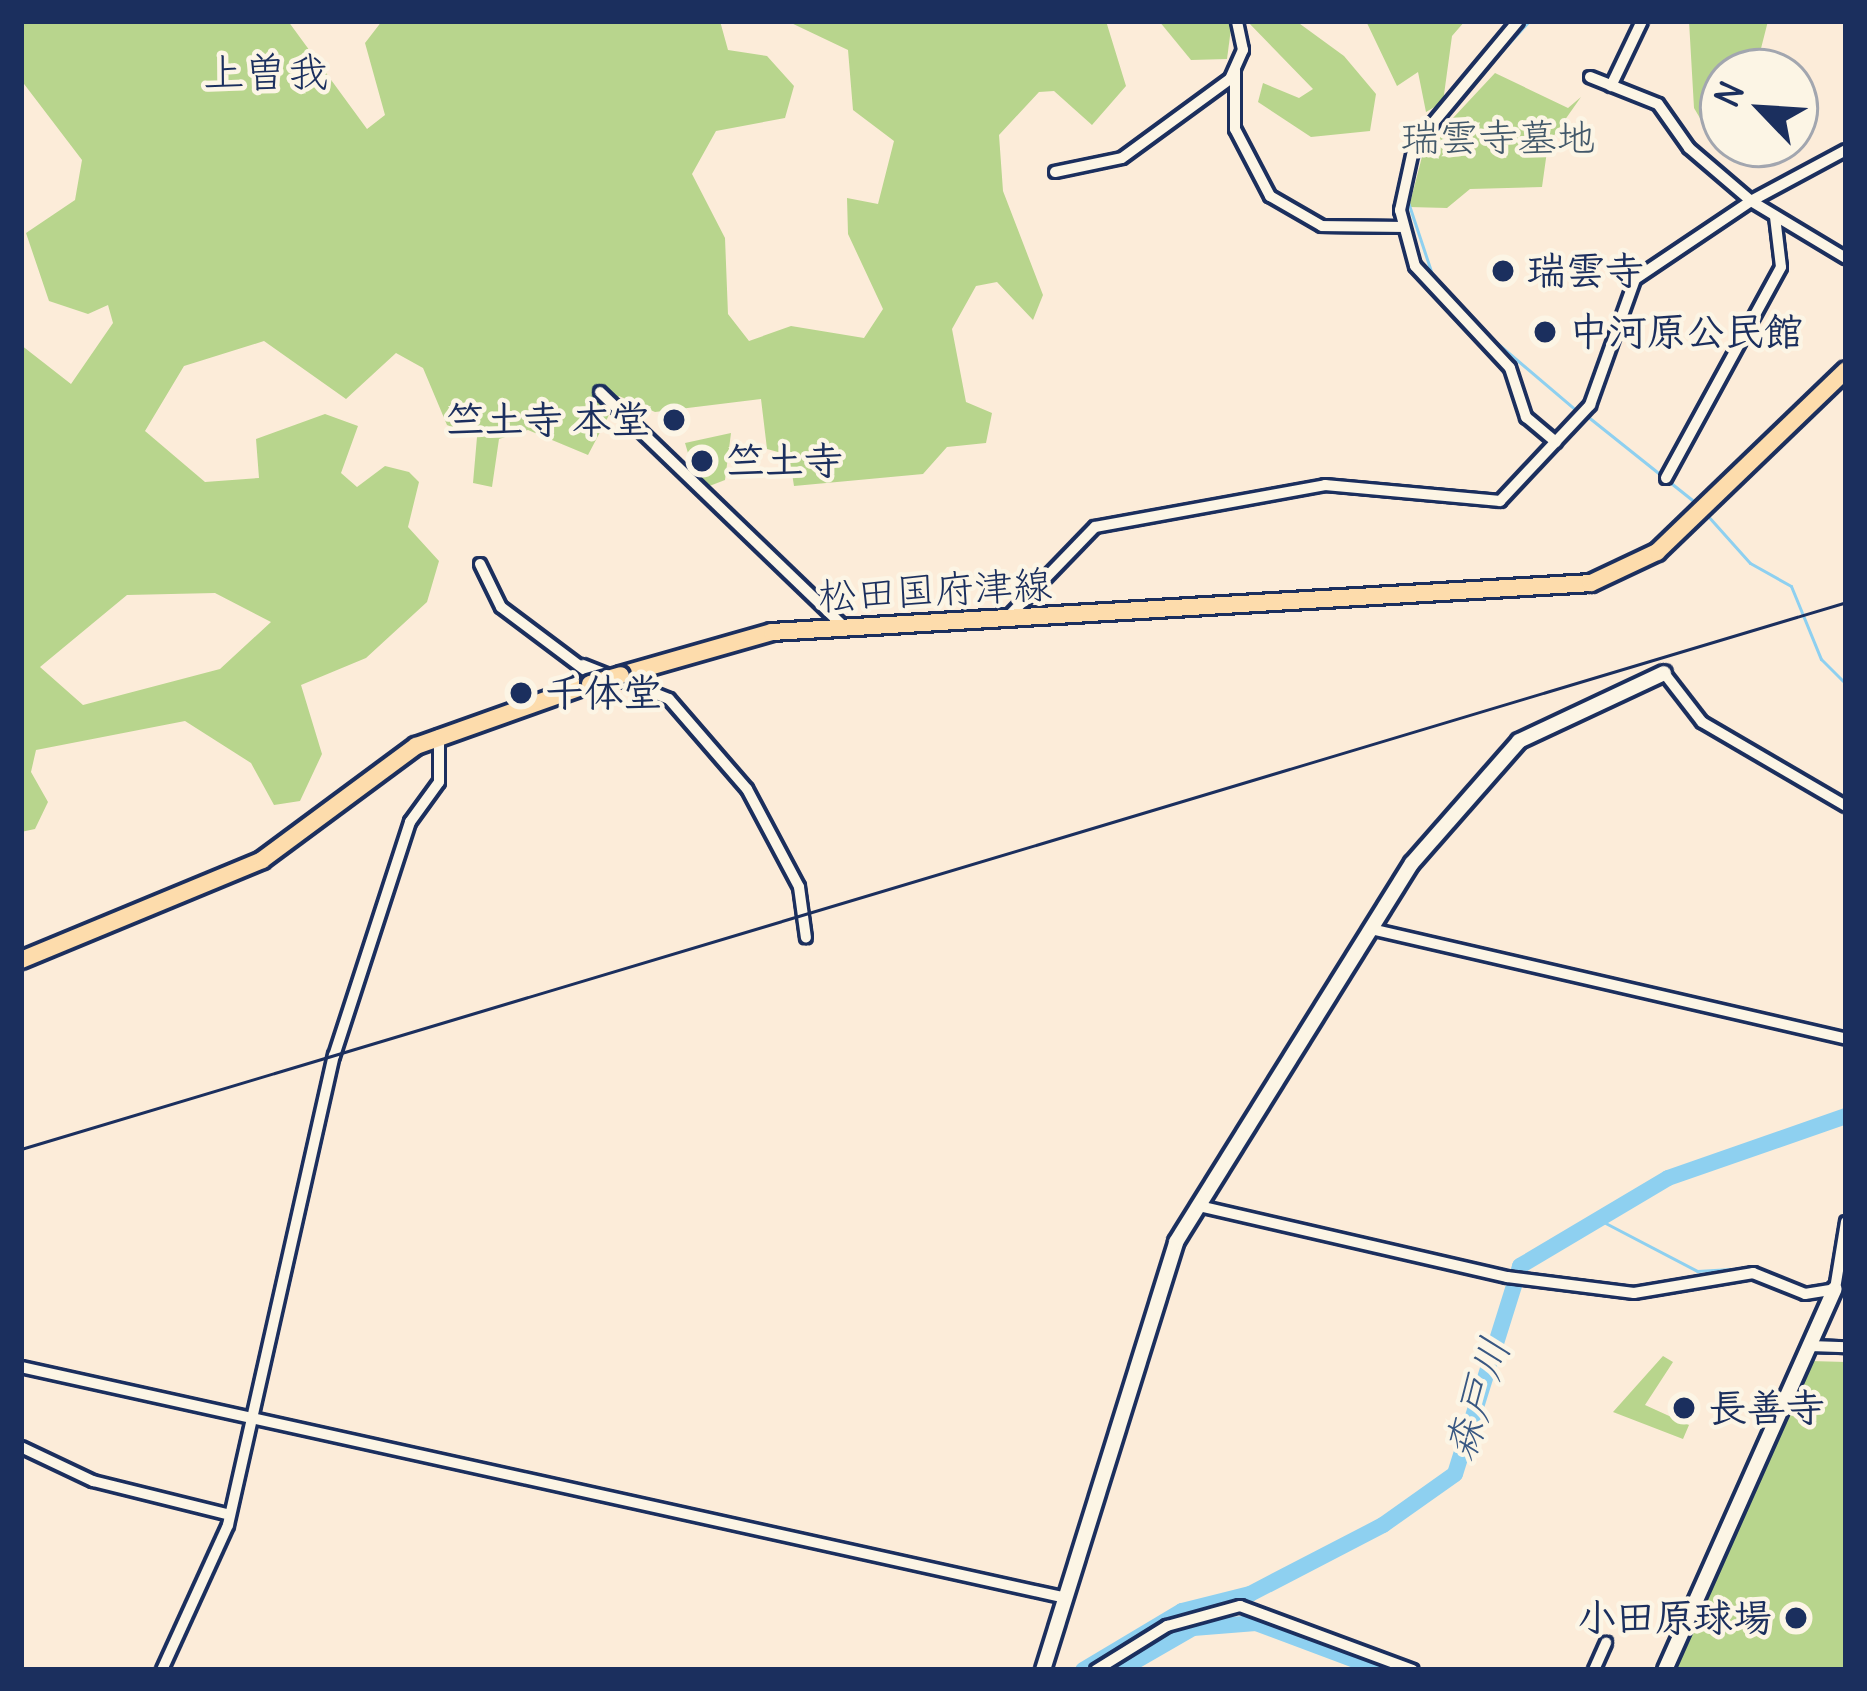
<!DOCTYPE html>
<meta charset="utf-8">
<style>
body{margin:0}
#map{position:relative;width:1867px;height:1691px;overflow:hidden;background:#fcecd9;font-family:Delius,"Klee One",sans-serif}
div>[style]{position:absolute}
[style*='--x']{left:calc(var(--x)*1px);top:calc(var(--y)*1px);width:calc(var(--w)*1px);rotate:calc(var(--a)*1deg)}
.green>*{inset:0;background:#b8d58d}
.stream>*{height:3px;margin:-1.5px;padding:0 1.5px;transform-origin:1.5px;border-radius:1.5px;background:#8ed0f0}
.river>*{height:16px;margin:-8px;padding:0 8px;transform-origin:8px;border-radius:8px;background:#8ed0f0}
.roads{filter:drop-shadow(3px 0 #1b2f5e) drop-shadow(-3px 0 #1b2f5e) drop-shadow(0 3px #1b2f5e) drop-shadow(0 -3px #1b2f5e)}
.street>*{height:10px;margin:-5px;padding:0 5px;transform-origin:5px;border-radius:5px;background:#fcf5e5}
.secondary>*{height:14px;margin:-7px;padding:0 7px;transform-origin:7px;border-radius:7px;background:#fcf5e5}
.primary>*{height:16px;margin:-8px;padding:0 8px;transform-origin:8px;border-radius:8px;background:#fddcac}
.rail>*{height:3px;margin:-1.5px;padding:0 1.5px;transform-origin:1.5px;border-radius:1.5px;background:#1b2f5e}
.bridges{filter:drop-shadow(3px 0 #1b2f5e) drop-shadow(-3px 0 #1b2f5e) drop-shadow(0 3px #1b2f5e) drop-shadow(0 -3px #1b2f5e)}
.primary-bridge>*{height:16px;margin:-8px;padding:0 8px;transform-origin:8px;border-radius:8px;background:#fddcac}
.dots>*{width:33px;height:33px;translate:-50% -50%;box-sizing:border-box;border:6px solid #fcf5e5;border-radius:50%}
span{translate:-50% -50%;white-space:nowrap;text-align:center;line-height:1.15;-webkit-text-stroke:9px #fcf5e5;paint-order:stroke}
.park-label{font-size:39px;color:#42586a}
.poi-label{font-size:39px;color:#1b2f5e;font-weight:700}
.left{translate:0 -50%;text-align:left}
.right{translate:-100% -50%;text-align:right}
.street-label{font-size:39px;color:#1b2f5e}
.neighbourhood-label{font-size:42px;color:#1b2f5e}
.water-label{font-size:42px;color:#385782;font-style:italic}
.frame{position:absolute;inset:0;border:24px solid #1b2f5e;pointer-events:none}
.north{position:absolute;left:1699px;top:48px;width:120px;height:120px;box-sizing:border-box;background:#fcf5e5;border:3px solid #a2a6af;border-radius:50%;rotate:295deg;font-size:33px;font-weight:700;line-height:48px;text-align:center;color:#1b2f5e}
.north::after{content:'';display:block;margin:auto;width:42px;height:54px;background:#1b2f5e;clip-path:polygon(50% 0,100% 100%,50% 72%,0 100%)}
</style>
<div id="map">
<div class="green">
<i style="clip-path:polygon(evenodd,21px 21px,288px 21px,367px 129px,385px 115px,365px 43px,382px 21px,720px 21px,728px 50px,767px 56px,794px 86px,785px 118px,716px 131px,692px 174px,725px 238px,728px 314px,749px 341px,791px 326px,864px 338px,883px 309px,848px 234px,847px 198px,878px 204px,894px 141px,853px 110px,848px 50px,787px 21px,1106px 21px,1126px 86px,1092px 125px,1054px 91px,1039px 92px,999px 135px,1003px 191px,1043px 295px,1033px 320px,997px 282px,976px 286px,952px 329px,966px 402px,992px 413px,986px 443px,947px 447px,923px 474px,794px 486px,789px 455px,767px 449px,761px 399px,655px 412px,619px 396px,588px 455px,528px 430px,499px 439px,492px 487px,473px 483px,477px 437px,447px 425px,423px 368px,396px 353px,346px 399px,264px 341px,184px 366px,145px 431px,205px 482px,259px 478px,256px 439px,325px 414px,358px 426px,341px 473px,357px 487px,385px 466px,409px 472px,419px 482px,408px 527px,439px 561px,427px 602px,366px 658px,301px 685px,322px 754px,300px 801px,274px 805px,251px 763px,185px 721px,36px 750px,31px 772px,48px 802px,35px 829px,21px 832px,21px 345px,71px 384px,113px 323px,108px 305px,88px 314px,49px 301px,26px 233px,75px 200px,82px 160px,21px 80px,21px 21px,215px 593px,271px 622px,220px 669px,83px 705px,40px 667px,127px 595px,215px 593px)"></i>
<i style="clip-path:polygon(1159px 21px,1232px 21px,1227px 59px,1191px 60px)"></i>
<i style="clip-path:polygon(1247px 21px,1296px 21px,1344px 56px,1376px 94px,1370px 131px,1311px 137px,1258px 102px,1263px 83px,1299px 98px,1313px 89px)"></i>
<i style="clip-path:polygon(1366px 21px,1465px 21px,1452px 36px,1443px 102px,1426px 112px,1418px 72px,1397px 86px)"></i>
<i style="clip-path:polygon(1689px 21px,1768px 21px,1755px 72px,1723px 72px,1723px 144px,1766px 144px,1768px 167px,1717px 147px,1694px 108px)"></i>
<i style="clip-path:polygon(1495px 73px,1568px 108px,1581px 97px,1548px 144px,1542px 187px,1470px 189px,1447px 208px,1409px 207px,1424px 149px)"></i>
<i style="clip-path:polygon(731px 433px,725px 480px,699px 490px,685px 443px)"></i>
<i style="clip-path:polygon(1663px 1356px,1673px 1362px,1645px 1405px,1689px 1425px,1683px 1439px,1613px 1412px)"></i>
<i style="clip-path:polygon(1810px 1361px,1846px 1362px,1846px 1670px,1675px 1670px)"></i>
</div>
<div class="stream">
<i style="--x:1472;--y:84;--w:85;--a:-47.9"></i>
<i style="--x:1416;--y:161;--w:67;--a:-55.4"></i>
<i style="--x:1407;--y:199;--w:85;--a:71.6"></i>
<i style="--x:1477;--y:326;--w:133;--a:40.4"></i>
<i style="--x:1587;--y:416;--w:139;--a:38.6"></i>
<i style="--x:1707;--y:515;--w:64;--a:48.1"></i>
<i style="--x:1750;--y:563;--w:47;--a:29.3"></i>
<i style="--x:1791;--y:586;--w:79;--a:67.7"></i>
<i style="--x:1821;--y:659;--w:35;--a:45"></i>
<i style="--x:1592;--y:1216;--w:119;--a:27.6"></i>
<i style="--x:1697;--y:1271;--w:52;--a:-3.3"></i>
</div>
<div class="river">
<i style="--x:1083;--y:1670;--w:115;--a:-30.8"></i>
<i style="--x:1182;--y:1611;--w:70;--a:-14"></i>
<i style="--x:1250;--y:1594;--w:150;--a:-27.4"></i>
<i style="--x:1383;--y:1525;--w:88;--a:-35.3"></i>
<i style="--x:1455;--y:1474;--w:218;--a:-72.6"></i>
<i style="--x:1520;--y:1266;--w:172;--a:-30.7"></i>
<i style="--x:1668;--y:1178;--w:188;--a:-19.2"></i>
<i style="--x:1120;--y:1670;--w:84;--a:-29.9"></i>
<i style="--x:1193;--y:1628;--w:63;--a:-4.5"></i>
<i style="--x:1256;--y:1623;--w:134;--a:20.5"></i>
</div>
<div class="roads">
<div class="street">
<i style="--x:1518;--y:21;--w:163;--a:129.8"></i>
<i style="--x:1414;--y:146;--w:66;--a:102.3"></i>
<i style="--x:1400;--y:210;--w:58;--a:75"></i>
<i style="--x:1415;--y:266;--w:139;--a:47"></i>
<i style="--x:1510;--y:368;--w:52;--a:71.9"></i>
<i style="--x:1526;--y:417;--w:39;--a:40"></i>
<i style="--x:1235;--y:70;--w:59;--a:90"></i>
<i style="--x:1235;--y:129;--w:76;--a:62.4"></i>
<i style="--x:1270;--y:196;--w:60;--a:30"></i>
<i style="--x:1322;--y:226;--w:80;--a:0.7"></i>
<i style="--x:1590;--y:77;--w:73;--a:21.7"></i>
<i style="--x:1658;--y:104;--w:54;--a:54.8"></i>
<i style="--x:1689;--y:148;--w:82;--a:40.5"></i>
<i style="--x:1751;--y:201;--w:108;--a:-28.2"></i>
<i style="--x:1611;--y:86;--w:72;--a:-64.5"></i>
<i style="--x:1055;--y:172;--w:68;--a:-11.8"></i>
<i style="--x:1122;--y:158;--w:134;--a:-36.2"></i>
<i style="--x:1230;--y:79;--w:32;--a:-66"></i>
<i style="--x:1243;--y:50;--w:30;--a:-102"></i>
<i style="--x:600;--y:392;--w:342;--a:43.9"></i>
<i style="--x:1666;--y:478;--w:240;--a:-61.4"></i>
<i style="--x:1781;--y:267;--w:50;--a:-96.8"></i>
<i style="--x:480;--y:564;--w:48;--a:64"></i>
<i style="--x:501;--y:607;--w:105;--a:36.9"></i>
<i style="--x:1008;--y:617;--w:125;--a:-46"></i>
<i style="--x:1095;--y:527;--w:234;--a:-10.3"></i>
<i style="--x:1325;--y:485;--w:176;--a:5.2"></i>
<i style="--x:1500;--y:501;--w:132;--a:-46.8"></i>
<i style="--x:1590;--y:405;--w:134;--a:-70.3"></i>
<i style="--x:1635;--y:279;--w:140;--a:-33.9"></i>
<i style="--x:1751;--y:201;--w:111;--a:31"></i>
<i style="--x:583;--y:665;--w:92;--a:21.6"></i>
<i style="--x:669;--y:699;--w:119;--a:49.1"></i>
<i style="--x:747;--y:789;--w:111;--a:62"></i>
<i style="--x:799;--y:887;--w:51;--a:82.2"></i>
<i style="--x:1664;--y:673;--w:62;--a:52.2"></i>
<i style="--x:1702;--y:722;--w:167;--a:30.3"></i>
<i style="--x:1371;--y:929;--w:488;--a:13"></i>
<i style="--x:1199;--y:1206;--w:316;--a:13"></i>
<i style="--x:1507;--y:1277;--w:128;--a:7.2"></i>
<i style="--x:1634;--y:1293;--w:121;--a:-9.5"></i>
<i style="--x:1753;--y:1273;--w:56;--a:22"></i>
<i style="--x:1805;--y:1294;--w:30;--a:-9"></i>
<i style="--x:1835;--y:1289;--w:68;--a:-80.7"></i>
<i style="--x:1810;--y:1346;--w:36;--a:2"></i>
<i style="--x:21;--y:1367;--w:1066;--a:12.46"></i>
<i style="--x:21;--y:1447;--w:80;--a:25.3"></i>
<i style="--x:93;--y:1481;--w:141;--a:13.9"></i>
<i style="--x:162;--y:1670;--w:159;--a:-65.5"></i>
<i style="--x:228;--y:1525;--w:481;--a:-77.3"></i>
<i style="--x:334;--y:1056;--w:246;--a:-72"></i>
<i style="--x:410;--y:822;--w:49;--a:-54.1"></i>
<i style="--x:439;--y:782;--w:47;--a:-90"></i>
<i style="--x:1096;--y:1670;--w:84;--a:-31.8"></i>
<i style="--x:1167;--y:1626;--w:76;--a:-15.3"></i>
<i style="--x:1240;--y:1606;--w:184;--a:20.3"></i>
<i style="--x:1594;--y:1670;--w:30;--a:-66"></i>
</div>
<div class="secondary">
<i style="--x:1043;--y:1670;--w:448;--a:-72.7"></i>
<i style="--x:1176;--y:1242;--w:446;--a:-58.1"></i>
<i style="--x:1412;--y:863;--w:162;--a:-48.7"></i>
<i style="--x:1519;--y:741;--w:160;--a:-25.1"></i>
<i style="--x:1665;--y:1670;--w:417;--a:-66"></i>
</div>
<div class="primary">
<i style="--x:621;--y:675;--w:157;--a:-15.9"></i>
<i style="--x:772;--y:632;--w:820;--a:-3.42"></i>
<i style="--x:1591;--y:583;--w:73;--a:-25.2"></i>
<i style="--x:1657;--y:552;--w:262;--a:-43.9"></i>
<i style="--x:21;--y:960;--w:261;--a:-22.5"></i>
<i style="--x:262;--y:860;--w:192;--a:-36.5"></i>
<i style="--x:416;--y:746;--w:185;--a:-19.6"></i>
</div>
</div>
<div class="rail">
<i style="--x:21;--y:1149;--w:1905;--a:-16.68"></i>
</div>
<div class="bridges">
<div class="primary-bridge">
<i style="--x:590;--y:684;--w:32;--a:-16"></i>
</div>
</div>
<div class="dots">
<i style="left:1503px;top:271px;background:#1b2f5e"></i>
<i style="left:1545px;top:332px;background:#1b2f5e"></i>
<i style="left:674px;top:420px;background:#1b2f5e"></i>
<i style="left:702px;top:461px;background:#1b2f5e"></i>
<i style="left:521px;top:693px;background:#1b2f5e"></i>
<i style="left:1684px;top:1408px;background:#1b2f5e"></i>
<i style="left:1796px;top:1618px;background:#1b2f5e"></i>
</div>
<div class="park-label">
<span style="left:1498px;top:138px">瑞雲寺墓地</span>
</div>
<div class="poi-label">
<span class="left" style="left:1527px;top:271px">瑞雲寺</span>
<span class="left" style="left:1569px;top:332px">中河原公民館</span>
<span class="right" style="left:650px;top:420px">竺土寺 本堂</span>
<span class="left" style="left:726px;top:461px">竺土寺</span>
<span class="left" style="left:545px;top:693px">千体堂</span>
<span class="left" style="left:1708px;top:1408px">長善寺</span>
<span class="right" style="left:1772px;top:1618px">小田原球場</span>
</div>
<div class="street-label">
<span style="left:935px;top:591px;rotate:-3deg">松田国府津線</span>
</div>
<div class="neighbourhood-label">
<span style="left:266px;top:72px">上曽我</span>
</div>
<div class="water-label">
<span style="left:1477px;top:1399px;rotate:-72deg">森戸川</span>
</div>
<div class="frame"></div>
<div class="north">N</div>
</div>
